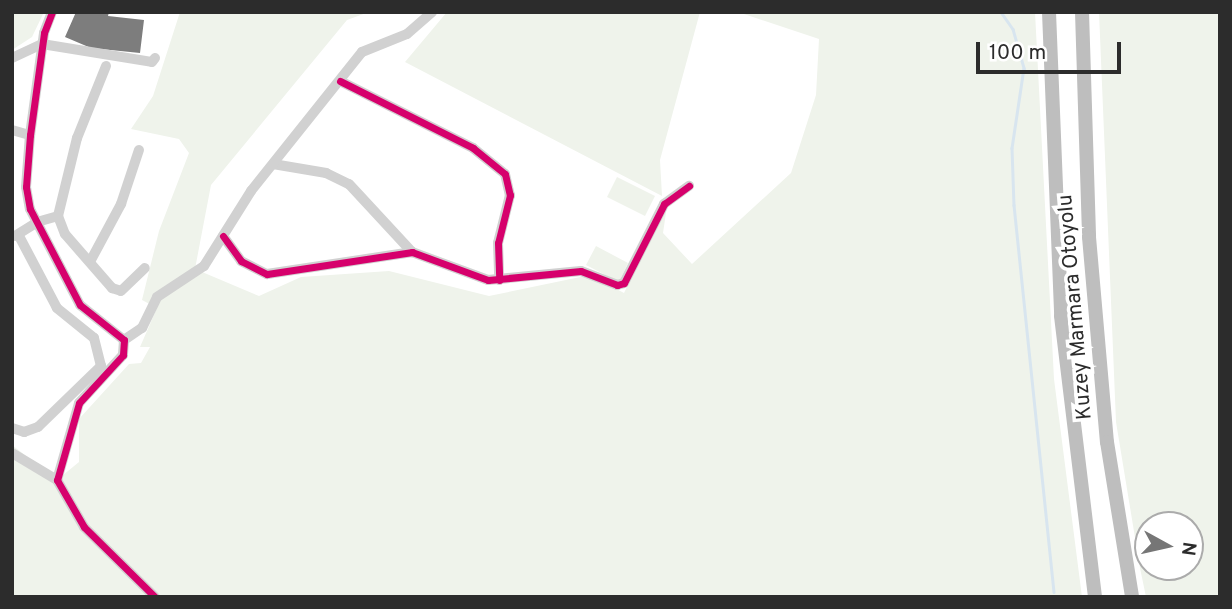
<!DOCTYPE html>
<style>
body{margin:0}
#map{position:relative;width:1232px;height:609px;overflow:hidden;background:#fff;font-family:Overpass,sans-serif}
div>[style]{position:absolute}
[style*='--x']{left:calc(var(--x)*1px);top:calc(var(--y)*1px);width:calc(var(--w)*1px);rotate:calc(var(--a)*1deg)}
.green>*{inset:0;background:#eff3eb}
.stream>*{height:2.5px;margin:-1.25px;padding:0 1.25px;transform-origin:1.25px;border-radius:1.25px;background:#d8e5ef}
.building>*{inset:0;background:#7d7d7d}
.minor>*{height:10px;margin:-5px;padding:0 5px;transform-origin:5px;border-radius:5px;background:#d1d1d1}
.highway>*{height:14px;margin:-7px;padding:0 7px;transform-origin:7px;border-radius:7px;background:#bebebe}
.cycleway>*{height:7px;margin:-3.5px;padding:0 3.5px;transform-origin:3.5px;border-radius:3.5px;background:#d6006c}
span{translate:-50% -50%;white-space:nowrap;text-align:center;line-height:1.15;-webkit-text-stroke:7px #fff;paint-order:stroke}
.street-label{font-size:21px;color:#2c2c2c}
.frame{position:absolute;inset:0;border:14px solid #2c2c2c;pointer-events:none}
.north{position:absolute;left:1134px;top:511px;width:70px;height:70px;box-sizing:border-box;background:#fff;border:2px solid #ababab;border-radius:50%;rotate:98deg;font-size:19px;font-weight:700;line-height:28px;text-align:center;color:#2c2c2c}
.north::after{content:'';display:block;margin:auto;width:24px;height:32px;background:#767676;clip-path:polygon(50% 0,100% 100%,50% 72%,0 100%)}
.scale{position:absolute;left:976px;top:42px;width:145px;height:32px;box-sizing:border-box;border:4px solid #2c2c2c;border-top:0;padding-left:9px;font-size:21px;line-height:24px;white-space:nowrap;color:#2c2c2c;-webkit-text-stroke:5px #fff;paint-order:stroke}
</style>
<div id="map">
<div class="green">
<i style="clip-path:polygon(12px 12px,44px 12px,32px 37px,12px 50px)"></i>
<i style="clip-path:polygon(180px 12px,369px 12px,347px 20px,211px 185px,195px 269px,259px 296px,301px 277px,389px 271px,489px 296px,590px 275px,624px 293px,667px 206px,663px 233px,692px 264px,791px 173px,816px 95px,819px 39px,738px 12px,1035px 12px,1054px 379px,1082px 597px,12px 597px,12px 445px,57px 480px,79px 462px,79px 419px,129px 364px,141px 363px,150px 347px,140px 347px,157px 308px,142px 300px,159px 231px,189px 153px,179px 139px,131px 129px,153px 96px)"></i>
<i style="clip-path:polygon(447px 12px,700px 12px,660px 160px,662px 196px,405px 62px)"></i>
<i style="clip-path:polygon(evenodd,1099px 12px,1220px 12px,1220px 597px,1146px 597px,1140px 568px,1116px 422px,1099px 12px,1148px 525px,1190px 525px,1190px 567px,1148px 567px,1148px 525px)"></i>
<i style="clip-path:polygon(617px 177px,655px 196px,645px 216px,607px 197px)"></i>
<i style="clip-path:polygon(596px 246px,628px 263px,619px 282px,586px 265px)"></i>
</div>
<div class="stream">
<i style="--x:1001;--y:12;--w:21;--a:55"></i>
<i style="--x:1013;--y:29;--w:41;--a:74.2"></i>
<i style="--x:1024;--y:68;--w:81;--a:98.5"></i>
<i style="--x:1012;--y:148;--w:57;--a:88"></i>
<i style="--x:1014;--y:205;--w:389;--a:84.1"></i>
</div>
<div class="building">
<i style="clip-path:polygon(76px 12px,109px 12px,108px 16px,144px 20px,140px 53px,91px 48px,65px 37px)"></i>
</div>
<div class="minor">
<i style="--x:52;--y:12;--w:22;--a:111"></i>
<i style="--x:44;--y:33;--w:103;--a:97.8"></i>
<i style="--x:30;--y:135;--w:52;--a:94.4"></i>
<i style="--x:26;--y:187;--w:22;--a:80"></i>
<i style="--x:30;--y:209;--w:108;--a:62.5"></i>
<i style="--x:80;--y:305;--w:56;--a:38.5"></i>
<i style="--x:124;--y:340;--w:15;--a:94"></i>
<i style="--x:123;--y:355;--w:65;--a:132.5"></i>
<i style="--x:79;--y:403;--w:80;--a:105.9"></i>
<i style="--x:57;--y:480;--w:54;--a:60.1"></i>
<i style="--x:84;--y:527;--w:100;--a:44.6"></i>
<i style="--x:12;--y:58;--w:33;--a:-25"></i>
<i style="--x:42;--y:44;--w:111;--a:9.3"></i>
<i style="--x:152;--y:62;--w:5;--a:-53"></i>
<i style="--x:106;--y:66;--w:78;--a:111.9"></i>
<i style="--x:77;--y:138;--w:80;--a:103.7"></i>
<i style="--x:58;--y:216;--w:19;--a:69"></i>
<i style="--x:65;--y:234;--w:72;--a:49"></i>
<i style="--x:112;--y:288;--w:9;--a:18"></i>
<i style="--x:121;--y:291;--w:33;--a:-44"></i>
<i style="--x:340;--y:81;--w:149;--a:26.7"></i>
<i style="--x:473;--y:148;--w:41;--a:39.1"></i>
<i style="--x:505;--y:174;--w:22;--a:77"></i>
<i style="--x:510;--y:195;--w:49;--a:104"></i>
<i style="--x:498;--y:243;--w:37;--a:88"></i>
<i style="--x:12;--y:130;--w:19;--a:16"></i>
<i style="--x:273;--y:164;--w:54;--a:9.6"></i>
<i style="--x:326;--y:173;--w:25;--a:26"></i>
<i style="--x:349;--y:184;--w:93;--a:47.2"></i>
<i style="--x:15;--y:236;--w:26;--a:-32"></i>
<i style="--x:37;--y:222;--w:22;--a:-16"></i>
<i style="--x:223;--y:236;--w:31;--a:54"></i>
<i style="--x:241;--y:261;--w:29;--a:27"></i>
<i style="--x:267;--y:274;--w:147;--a:-8.6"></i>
<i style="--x:412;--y:252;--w:81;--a:20.2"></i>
<i style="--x:488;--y:280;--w:93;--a:-5.5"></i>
<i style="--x:581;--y:271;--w:39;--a:21"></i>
<i style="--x:617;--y:285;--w:7;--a:-16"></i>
<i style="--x:624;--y:283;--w:89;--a:-63.1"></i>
<i style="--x:664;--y:204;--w:31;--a:-36"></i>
<i style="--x:91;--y:260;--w:64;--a:-61.8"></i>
<i style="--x:121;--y:204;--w:57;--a:-71.6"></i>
<i style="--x:124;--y:340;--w:22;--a:-34"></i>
<i style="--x:142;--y:328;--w:34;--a:-64"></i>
<i style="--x:157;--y:297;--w:56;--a:-33.4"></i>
<i style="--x:204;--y:266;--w:89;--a:-57.9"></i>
<i style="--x:251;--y:191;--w:178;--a:-51.4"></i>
<i style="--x:362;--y:52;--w:48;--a:-21.8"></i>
<i style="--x:407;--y:34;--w:33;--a:-41"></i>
<i style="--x:12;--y:428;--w:13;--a:18"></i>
<i style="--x:24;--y:432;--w:15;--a:-20"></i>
<i style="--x:38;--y:427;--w:88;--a:-44.1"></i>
<i style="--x:101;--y:366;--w:29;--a:-104"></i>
<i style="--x:94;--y:338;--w:48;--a:-141"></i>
<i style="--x:57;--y:308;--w:81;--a:-117.8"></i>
<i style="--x:12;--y:453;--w:52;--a:31"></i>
</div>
<div class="highway">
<i style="--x:1049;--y:12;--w:304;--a:87.7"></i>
<i style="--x:1061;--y:316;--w:283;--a:83.1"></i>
<i style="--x:1082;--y:12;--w:225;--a:88.2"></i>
<i style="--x:1089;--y:237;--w:206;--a:85"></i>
<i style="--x:1107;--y:442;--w:157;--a:80.8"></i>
</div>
<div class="cycleway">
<i style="--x:52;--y:12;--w:22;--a:111"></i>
<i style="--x:44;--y:33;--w:103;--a:97.8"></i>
<i style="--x:30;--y:135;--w:52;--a:94.4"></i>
<i style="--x:26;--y:187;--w:22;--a:80"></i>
<i style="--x:30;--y:209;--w:108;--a:62.5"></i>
<i style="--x:80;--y:305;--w:56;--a:38.5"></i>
<i style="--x:124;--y:340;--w:15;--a:94"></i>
<i style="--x:123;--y:355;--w:65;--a:132.5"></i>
<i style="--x:79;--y:403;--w:80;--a:105.9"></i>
<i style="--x:57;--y:480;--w:54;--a:60.1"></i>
<i style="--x:84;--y:527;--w:100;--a:44.6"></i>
<i style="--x:340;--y:81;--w:149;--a:26.7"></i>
<i style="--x:473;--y:148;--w:41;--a:39.1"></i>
<i style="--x:505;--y:174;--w:22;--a:77"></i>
<i style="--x:510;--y:195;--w:49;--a:104"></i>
<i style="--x:498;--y:243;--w:37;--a:88"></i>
<i style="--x:223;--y:236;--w:31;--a:54"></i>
<i style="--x:241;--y:261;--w:29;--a:27"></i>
<i style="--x:267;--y:274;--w:147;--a:-8.6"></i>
<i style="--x:412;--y:252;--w:81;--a:20.2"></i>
<i style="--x:488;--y:280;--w:93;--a:-5.5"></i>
<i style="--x:581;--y:271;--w:39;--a:21"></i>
<i style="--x:617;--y:285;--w:7;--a:-16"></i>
<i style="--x:624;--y:283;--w:89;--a:-63.1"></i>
<i style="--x:664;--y:204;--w:31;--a:-36"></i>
</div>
<div class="street-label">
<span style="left:1076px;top:307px;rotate:-95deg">Kuzey Marmara Otoyolu</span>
</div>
<div class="frame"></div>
<div class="north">N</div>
<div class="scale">100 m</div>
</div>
